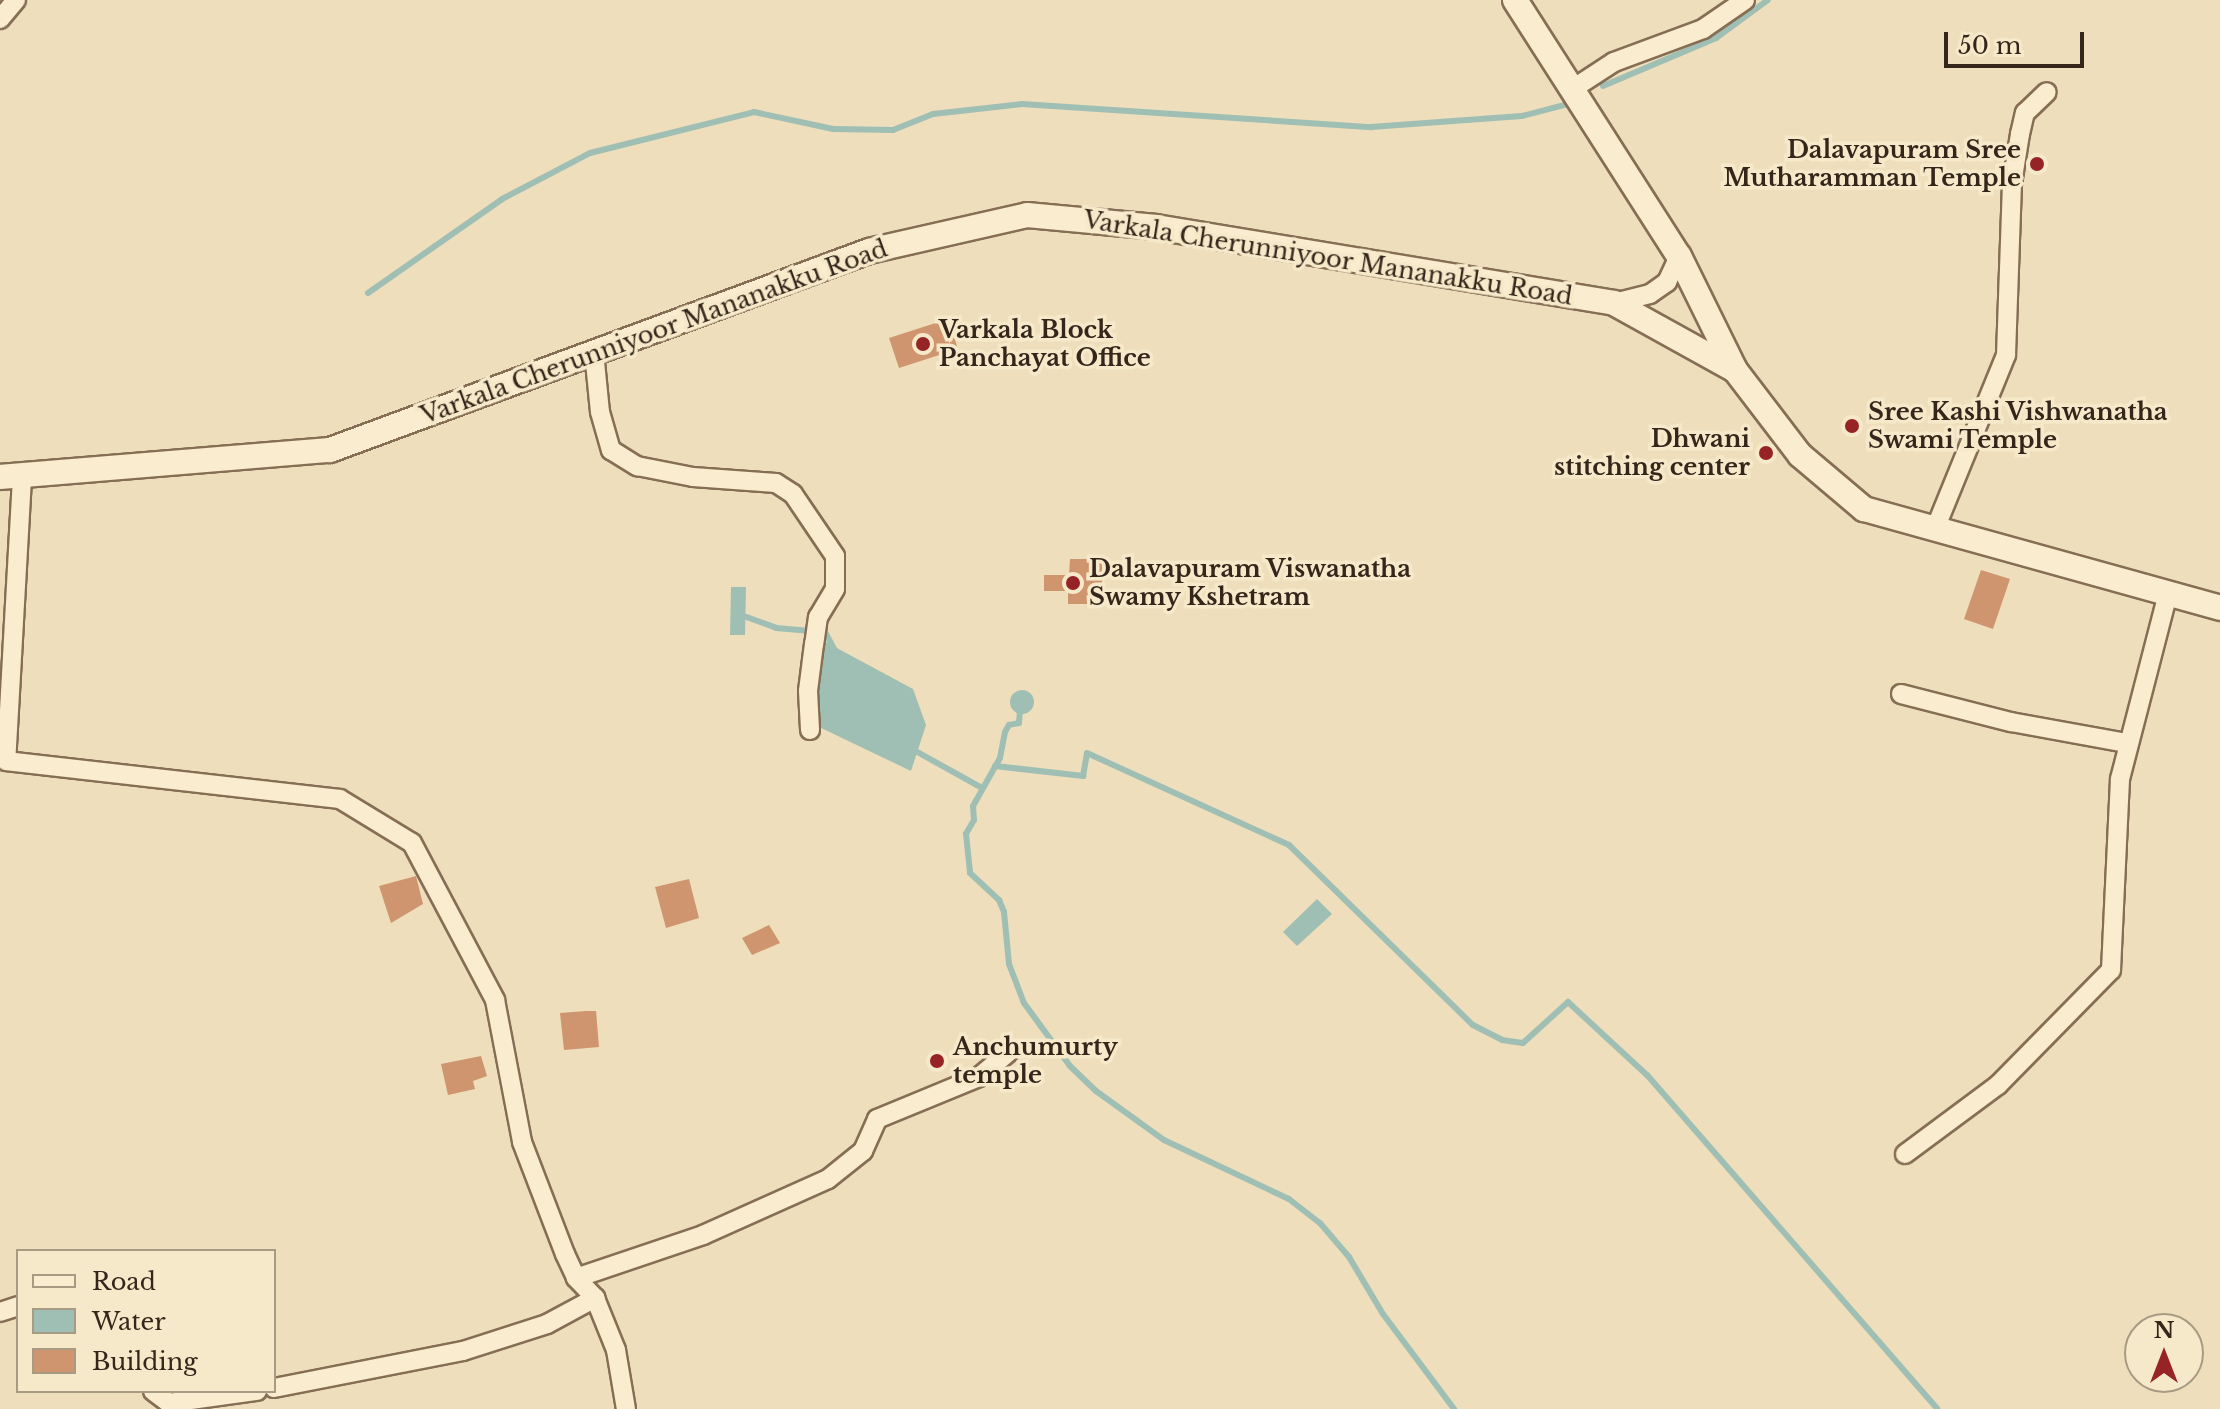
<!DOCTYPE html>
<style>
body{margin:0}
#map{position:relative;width:2220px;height:1409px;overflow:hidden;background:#eedebb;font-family:"Libre Baskerville",serif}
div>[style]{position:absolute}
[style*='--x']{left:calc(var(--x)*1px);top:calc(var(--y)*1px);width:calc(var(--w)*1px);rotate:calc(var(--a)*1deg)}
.water>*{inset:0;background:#9fbfb5}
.round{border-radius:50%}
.stream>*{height:6px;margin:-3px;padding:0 3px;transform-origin:3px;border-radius:3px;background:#9fbfb5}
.building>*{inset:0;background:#ce956f}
.roads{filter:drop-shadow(2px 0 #866e55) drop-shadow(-2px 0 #866e55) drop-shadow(0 2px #866e55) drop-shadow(0 -2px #866e55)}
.minor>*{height:18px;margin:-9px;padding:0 9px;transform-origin:9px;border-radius:9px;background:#faecce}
.secondary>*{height:24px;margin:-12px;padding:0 12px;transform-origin:12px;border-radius:12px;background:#faecce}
.dots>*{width:22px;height:22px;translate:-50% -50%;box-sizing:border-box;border:4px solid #f6e9ca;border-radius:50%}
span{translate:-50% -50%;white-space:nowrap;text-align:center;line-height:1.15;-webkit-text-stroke:7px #f6e9ca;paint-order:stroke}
.poi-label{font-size:24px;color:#34261a;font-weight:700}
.right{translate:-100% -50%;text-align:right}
.left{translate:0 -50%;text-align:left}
.street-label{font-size:24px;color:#34261a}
.legend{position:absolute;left:16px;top:1249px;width:260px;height:144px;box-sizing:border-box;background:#f6e9ca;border:2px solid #a89b84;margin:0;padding:10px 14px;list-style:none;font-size:24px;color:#34261a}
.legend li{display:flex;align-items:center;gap:16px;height:40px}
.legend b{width:40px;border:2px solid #a89b84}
.north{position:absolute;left:2124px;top:1313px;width:80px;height:80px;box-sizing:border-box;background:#f6e9ca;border:2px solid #a89b84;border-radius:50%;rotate:0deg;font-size:22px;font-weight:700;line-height:32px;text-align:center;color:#34261a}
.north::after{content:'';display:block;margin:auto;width:28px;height:36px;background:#962326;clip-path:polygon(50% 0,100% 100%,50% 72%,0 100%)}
.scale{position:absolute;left:1944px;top:32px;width:140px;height:36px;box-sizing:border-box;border:4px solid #34261a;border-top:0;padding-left:10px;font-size:24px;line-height:28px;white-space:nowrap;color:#34261a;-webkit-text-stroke:6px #f6e9ca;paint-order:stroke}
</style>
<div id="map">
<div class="water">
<i style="clip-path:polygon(731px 587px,746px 587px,745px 635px,730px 635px)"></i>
<i style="clip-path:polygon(822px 640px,913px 689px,926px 725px,911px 771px,817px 726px)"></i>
<i class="round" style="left:1010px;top:690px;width:24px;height:24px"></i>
<i style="clip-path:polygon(1317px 899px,1332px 914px,1297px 946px,1283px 932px)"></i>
</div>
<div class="stream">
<i style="--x:1603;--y:86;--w:123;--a:-23"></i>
<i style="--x:1716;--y:38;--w:64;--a:-36.2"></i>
<i style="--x:368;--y:293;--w:164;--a:-35"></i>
<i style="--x:502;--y:199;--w:99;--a:-27.6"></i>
<i style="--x:590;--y:153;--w:169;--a:-14"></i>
<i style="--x:754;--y:112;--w:81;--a:12.1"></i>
<i style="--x:833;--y:129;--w:60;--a:1"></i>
<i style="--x:893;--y:130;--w:43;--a:-21.8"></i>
<i style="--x:933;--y:114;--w:90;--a:-6.4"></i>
<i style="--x:1022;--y:104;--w:350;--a:3.8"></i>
<i style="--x:1371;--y:127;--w:151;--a:-4.2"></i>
<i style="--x:1522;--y:116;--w:52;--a:-14.6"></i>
<i style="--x:741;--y:615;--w:37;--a:20"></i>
<i style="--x:776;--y:628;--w:38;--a:5"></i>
<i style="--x:819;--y:632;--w:6;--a:0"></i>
<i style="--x:825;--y:632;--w:26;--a:62"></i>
<i style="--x:1020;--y:711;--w:12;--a:95"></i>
<i style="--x:1019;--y:723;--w:10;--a:169"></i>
<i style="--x:1009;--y:725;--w:8;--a:120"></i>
<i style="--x:1005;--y:732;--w:26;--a:101"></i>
<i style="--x:1000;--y:758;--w:55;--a:119.4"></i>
<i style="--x:973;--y:806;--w:14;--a:86"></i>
<i style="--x:974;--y:820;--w:16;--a:120"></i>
<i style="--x:966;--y:834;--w:39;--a:84"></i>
<i style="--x:970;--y:873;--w:40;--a:43"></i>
<i style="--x:999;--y:900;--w:13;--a:67"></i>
<i style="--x:1004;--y:912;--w:52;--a:84.5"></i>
<i style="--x:1009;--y:964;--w:42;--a:69"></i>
<i style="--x:1024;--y:1003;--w:78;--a:53.9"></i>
<i style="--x:1070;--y:1066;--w:36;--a:44"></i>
<i style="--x:1096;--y:1091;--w:84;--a:35.8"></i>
<i style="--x:1164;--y:1140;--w:138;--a:25.3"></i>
<i style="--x:1289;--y:1199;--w:39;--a:38"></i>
<i style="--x:1320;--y:1223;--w:45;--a:49.5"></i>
<i style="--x:1349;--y:1257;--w:66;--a:59.2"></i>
<i style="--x:1383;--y:1314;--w:119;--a:53.2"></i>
<i style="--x:912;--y:749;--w:80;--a:29.1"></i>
<i style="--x:995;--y:766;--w:89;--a:6.5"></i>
<i style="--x:1083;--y:776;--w:23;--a:-80"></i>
<i style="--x:1087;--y:753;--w:222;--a:24.5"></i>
<i style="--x:1289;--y:845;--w:257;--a:44.4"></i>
<i style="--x:1473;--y:1025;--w:33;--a:27"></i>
<i style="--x:1502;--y:1040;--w:21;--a:8"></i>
<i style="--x:1523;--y:1043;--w:61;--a:-42.3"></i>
<i style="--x:1568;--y:1002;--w:109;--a:42.8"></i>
<i style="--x:1648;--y:1076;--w:441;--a:49"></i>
</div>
<div class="building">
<i style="clip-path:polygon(948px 319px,958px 349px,899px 368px,889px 338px)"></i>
<i style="clip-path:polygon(1070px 559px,1102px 559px,1102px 604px,1068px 604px,1068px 591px,1044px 591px,1044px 575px,1069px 575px)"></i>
<i style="clip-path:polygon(1981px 570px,2010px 579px,1993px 629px,1964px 619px)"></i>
<i style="clip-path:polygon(416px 876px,423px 904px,391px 923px,379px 886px)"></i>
<i style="clip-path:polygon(689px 879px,699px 918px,666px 928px,655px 887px)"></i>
<i style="clip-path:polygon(769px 925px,780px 943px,752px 955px,742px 938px)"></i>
<i style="clip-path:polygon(586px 1011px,596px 1011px,599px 1047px,564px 1050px,560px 1013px)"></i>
<i style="clip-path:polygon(481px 1056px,487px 1076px,473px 1081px,475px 1089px,448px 1095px,441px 1064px)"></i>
</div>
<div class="roads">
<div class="minor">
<i style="--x:0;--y:19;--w:25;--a:-50"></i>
<i style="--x:1571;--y:90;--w:51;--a:-33.1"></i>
<i style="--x:1614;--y:62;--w:95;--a:-20.3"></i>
<i style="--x:1703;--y:29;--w:51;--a:-34.6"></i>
<i style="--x:1614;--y:303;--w:37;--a:-14"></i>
<i style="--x:1650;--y:294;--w:21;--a:-35"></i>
<i style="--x:1667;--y:282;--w:29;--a:-65"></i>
<i style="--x:594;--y:352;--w:60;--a:84.3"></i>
<i style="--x:600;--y:412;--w:40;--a:74"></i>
<i style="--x:611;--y:450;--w:31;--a:32"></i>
<i style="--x:637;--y:466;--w:57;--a:11.1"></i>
<i style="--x:693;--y:477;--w:83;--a:4.1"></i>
<i style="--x:776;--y:483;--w:20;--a:33"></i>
<i style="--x:793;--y:494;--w:75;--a:55.9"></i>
<i style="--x:835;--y:556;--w:33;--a:90"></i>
<i style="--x:835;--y:589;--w:33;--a:121"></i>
<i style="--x:818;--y:617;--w:27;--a:98"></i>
<i style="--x:814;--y:644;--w:47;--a:97.3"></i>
<i style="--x:808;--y:691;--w:39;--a:87"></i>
<i style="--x:22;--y:478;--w:283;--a:93.2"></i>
<i style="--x:6;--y:761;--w:336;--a:6.5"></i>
<i style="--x:340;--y:799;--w:84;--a:31.4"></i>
<i style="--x:412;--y:843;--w:178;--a:62.1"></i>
<i style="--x:495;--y:1000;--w:145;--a:79.2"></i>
<i style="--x:522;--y:1142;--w:120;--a:69"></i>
<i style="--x:565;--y:1254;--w:26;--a:65"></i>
<i style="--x:576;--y:1278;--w:28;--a:46"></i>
<i style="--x:595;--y:1298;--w:56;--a:68"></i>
<i style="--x:616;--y:1350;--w:60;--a:80.4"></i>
<i style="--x:1935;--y:529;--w:188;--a:-67.8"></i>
<i style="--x:2006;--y:355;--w:171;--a:-88"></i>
<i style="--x:2012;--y:184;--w:51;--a:-80.9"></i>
<i style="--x:2020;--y:134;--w:22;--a:-77"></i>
<i style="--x:2025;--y:113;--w:30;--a:-44"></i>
<i style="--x:1901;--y:694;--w:114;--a:14.3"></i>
<i style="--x:2011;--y:722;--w:118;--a:10.3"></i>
<i style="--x:1905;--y:1154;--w:116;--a:-36.6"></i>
<i style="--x:1998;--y:1085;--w:161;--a:-45.5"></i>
<i style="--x:2111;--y:970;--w:191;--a:-87.3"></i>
<i style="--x:2120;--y:779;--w:191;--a:-75.5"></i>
<i style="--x:576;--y:1278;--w:134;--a:-18.7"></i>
<i style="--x:703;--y:1235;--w:137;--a:-24.1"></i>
<i style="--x:828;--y:1179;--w:45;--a:-38.7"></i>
<i style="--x:863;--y:1151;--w:35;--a:-66"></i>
<i style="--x:877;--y:1119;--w:110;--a:-22.4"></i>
<i style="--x:979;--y:1077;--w:38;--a:-40"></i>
<i style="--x:0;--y:1312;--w:19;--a:-18"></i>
<i style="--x:274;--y:1388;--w:193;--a:-11.1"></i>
<i style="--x:463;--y:1351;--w:88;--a:-17.8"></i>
<i style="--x:547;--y:1324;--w:55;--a:-28.4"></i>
<i style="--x:153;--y:1391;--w:20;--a:37"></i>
<i style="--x:169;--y:1403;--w:89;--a:-7.8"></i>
</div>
<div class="secondary">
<i style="--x:1515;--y:0;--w:304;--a:57.4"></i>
<i style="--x:1679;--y:256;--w:127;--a:63.8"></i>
<i style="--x:0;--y:477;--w:331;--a:-4.7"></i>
<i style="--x:330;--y:450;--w:575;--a:-20.26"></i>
<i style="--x:869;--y:251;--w:162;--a:-12.8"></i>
<i style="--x:1027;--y:215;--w:130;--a:5.3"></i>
<i style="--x:1156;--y:227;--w:464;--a:9.4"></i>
<i style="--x:1614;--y:303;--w:138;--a:29"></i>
<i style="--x:1735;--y:370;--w:107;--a:52.6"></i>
<i style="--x:1800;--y:455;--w:84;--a:40.2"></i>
<i style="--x:1864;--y:509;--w:370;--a:15.5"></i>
</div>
</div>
<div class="dots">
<i style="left:2037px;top:164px;background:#962326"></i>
<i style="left:923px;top:344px;background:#962326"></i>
<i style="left:1852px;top:426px;background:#962326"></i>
<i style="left:1766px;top:453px;background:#962326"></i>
<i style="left:1073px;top:583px;background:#962326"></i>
<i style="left:937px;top:1061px;background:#962326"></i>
</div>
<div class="poi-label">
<span class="right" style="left:2021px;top:164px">Dalavapuram Sree<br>Mutharamman Temple</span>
<span class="left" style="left:939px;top:344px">Varkala Block<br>Panchayat Office</span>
<span class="left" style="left:1868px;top:426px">Sree Kashi Vishwanatha<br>Swami Temple</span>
<span class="right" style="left:1750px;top:453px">Dhwani<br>stitching center</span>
<span class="left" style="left:1089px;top:583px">Dalavapuram Viswanatha<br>Swamy Kshetram</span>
<span class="left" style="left:953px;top:1061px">Anchumurty<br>temple</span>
</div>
<div class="street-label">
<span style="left:1328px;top:258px;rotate:9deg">Varkala Cherunniyoor Mananakku Road</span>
<span style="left:654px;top:332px;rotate:-20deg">Varkala Cherunniyoor Mananakku Road</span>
</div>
<ul class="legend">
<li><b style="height:10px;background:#faecce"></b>Road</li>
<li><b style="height:22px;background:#9fbfb5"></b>Water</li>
<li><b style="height:22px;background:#ce956f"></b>Building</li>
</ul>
<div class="north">N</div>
<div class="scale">50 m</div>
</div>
